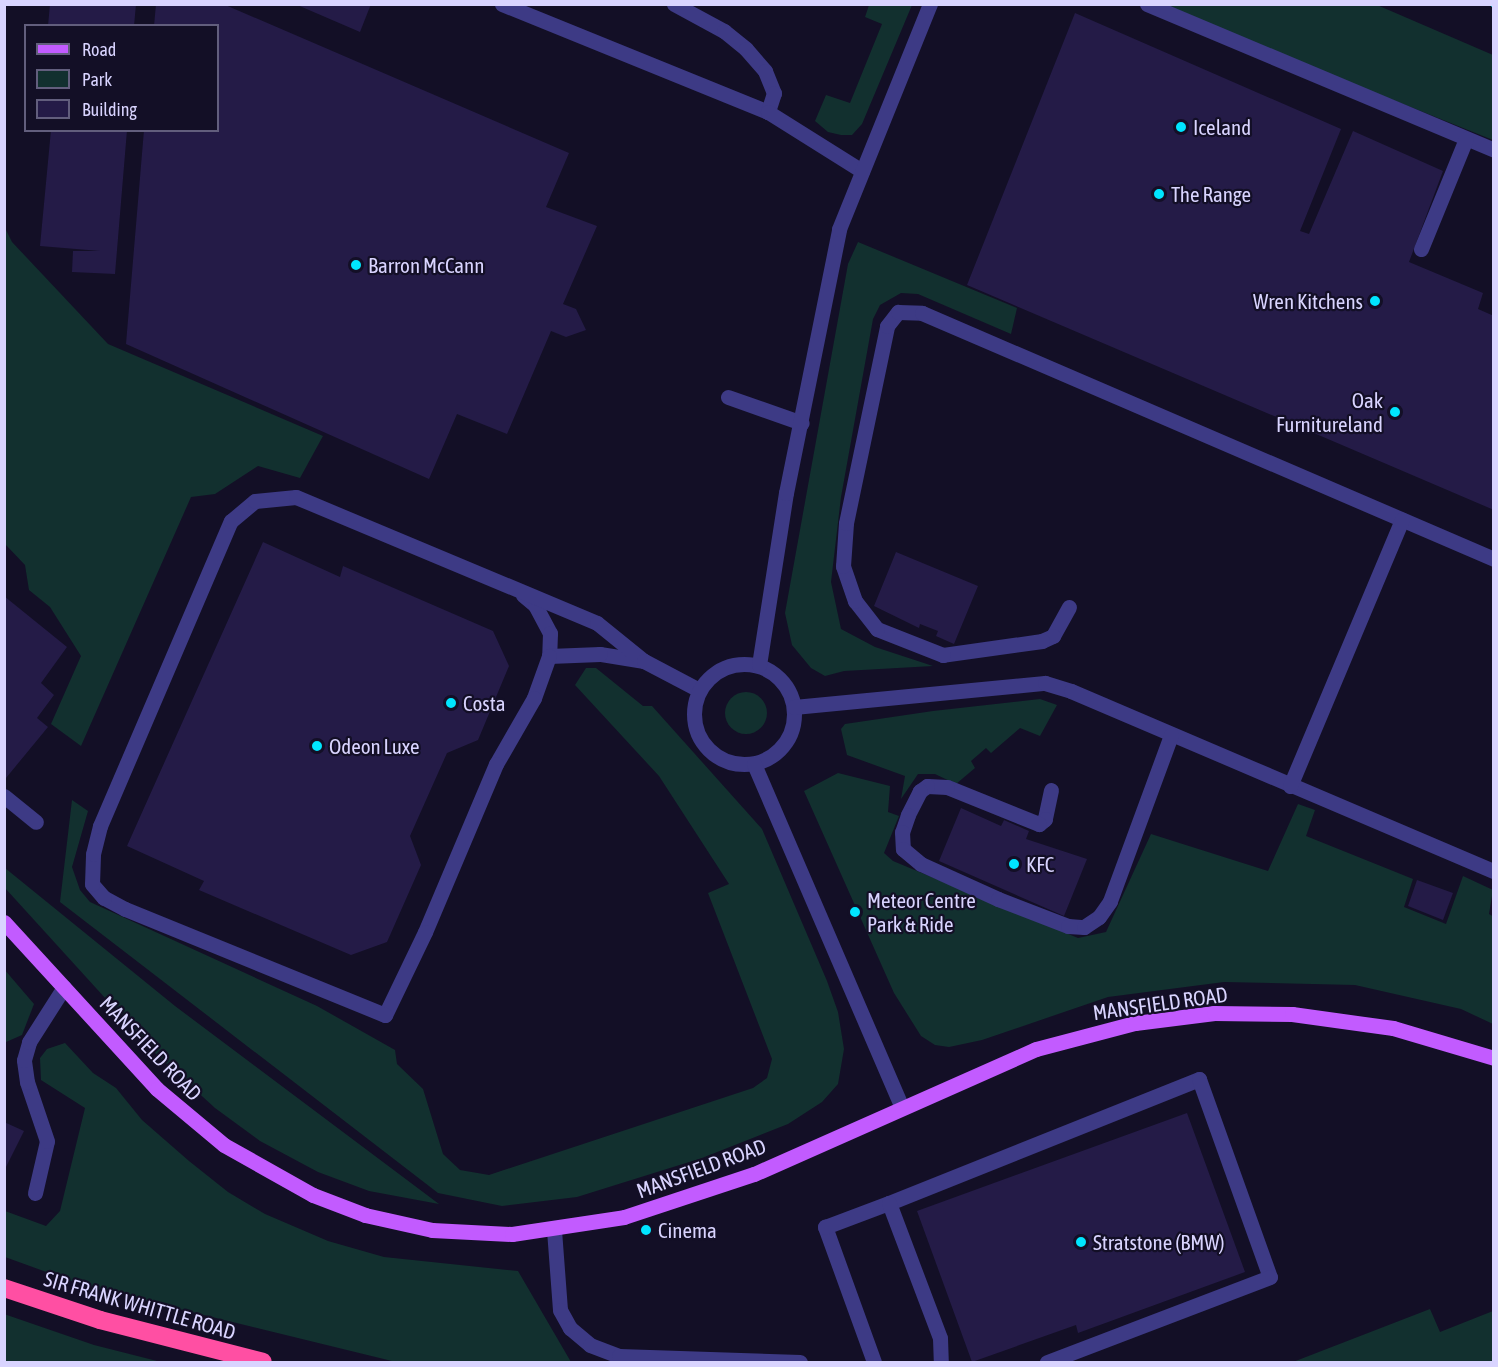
<!DOCTYPE html>
<style>
body{margin:0}
#map{position:relative;width:1498px;height:1367px;overflow:hidden;background:#130f26;font-family:"Asap Condensed",sans-serif}
div>[style]{position:absolute}
[style*='--x']{left:calc(var(--x)*1px);top:calc(var(--y)*1px);width:calc(var(--w)*1px);rotate:calc(var(--a)*1deg)}
.green>*{inset:0;background:#12302f}
.round{border-radius:50%}
.building>*{inset:0;background:#241b47}
.minor>*{height:15px;margin:-7.5px;padding:0 7.5px;transform-origin:7.5px;border-radius:7.5px;background:#3d3a85}
.minor>.ring{margin:-7.5px;padding:0;box-sizing:content-box;background:none;border:15px solid #3d3a85;border-radius:50%}
.major>*{height:15px;margin:-7.5px;padding:0 7.5px;transform-origin:7.5px;border-radius:7.5px;background:#c25bff}
.highway>*{height:18px;margin:-9px;padding:0 9px;transform-origin:9px;border-radius:9px;background:#ff4fa3}
.rail>*{height:4.5px;margin-top:-2.25px;transform-origin:0;background:repeating-linear-gradient(90deg,#00e5ff 0 9px,transparent 0 17px)}
.dots>*{width:16px;height:16px;translate:-50% -50%;box-sizing:border-box;border:3px solid #130f26;border-radius:50%}
span{translate:-50% -50%;white-space:nowrap;text-align:center;line-height:1.15;-webkit-text-stroke:4.5px #130f26;paint-order:stroke}
.poi-label{font-size:21px;color:#d9d4ff}
.left{translate:0 -50%;text-align:left}
.right{translate:-100% -50%;text-align:right}
.street-label{font-size:21px;color:#d9d4ff}
.frame{position:absolute;inset:0;border:6px solid #d9d4ff;pointer-events:none}
.legend{position:absolute;left:24px;top:24px;width:195px;height:108px;box-sizing:border-box;background:#130f26;border:2px solid #625e7d;margin:0;padding:8px 10px;list-style:none;font-size:18px;color:#d9d4ff}
.legend li{display:flex;align-items:center;gap:12px;height:30px}
.legend b{width:30px;border:2px solid #625e7d}
</style>
<div id="map">
<div class="green">
<i style="clip-path:polygon(869px 5px,912px 5px,862px 124px,852px 135px,841px 135px,828px 132px,815px 121px,826px 95px,850px 103px,882px 24px,865px 17px)"></i>
<i style="clip-path:polygon(1156px 5px,1377px 5px,1493px 55px,1493px 140px)"></i>
<i style="clip-path:polygon(4px 226px,12px 242px,108px 344px,323px 436px,300px 478px,258px 466px,215px 494px,191px 497px,81px 746px,51px 724px,81px 656px,50px 607px,29px 590px,25px 565px,5px 544px)"></i>
<i style="clip-path:polygon(858px 242px,1017px 308px,1011px 334px,918px 294px,901px 293px,880px 305px,873px 319px,841px 497px,831px 582px,841px 629px,875px 647px,933px 666px,844px 671px,825px 676px,811px 668px,792px 645px,785px 613px,848px 264px)"></i>
<i style="clip-path:polygon(586px 668px,596px 668px,643px 706px,652px 706px,762px 829px,827px 981px,838px 1012px,844px 1049px,838px 1084px,822px 1102px,788px 1124px,702px 1158px,577px 1197px,502px 1206px,438px 1193px,60px 902px,72px 800px,88px 811px,72px 867px,80px 890px,90px 902px,317px 1006px,395px 1050px,397px 1064px,423px 1089px,443px 1154px,460px 1170px,489px 1175px,753px 1088px,767px 1078px,772px 1059px,708px 893px,729px 884px,659px 776px,575px 685px)"></i>
<i class="round" style="left:725px;top:692px;width:42px;height:42px"></i>
<i style="clip-path:polygon(1040px 699px,1057px 705px,1040px 736px,1020px 728px,991px 753px,986px 748px,971px 761px,975px 768px,956px 784px,935px 774px,918px 774px,901px 799px,905px 776px,847px 755px,841px 729px,845px 724px,933px 711px)"></i>
<i style="clip-path:polygon(838px 773px,890px 786px,888px 812px,899px 816px,884px 853px,893px 861px,1078px 938px,1106px 932px,1151px 834px,1268px 871px,1298px 804px,1315px 810px,1306px 836px,1413px 879px,1404px 907px,1446px 924px,1463px 876px,1493px 890px,1489px 914px,1494px 917px,1493px 1024px,1461px 1009px,1355px 985px,1224px 982px,1108px 997px,982px 1040px,949px 1047px,935px 1045px,921px 1036px,894px 993px,804px 791px)"></i>
<i style="clip-path:polygon(5px 868px,175px 1006px,439px 1204px,369px 1191px,318px 1172px,260px 1141px,215px 1108px,156px 1054px,5px 888px)"></i>
<i style="clip-path:polygon(4px 969px,34px 1004px,22px 1035px,6px 1042px)"></i>
<i style="clip-path:polygon(65px 1043px,93px 1073px,116px 1088px,142px 1120px,189px 1161px,228px 1192px,265px 1214px,328px 1241px,384px 1257px,518px 1271px,571px 1362px,396px 1362px,85px 1286px,5px 1257px,5px 1211px,46px 1226px,60px 1211px,85px 1108px,41px 1080px,40px 1058px,47px 1049px)"></i>
<i style="clip-path:polygon(1430px 1309px,1440px 1332px,1493px 1311px,1493px 1362px,1293px 1362px)"></i>
<i style="clip-path:polygon(4px 1314px,94px 1345px,161px 1362px,5px 1362px)"></i>
</div>
<div class="building">
<i style="clip-path:polygon(50px 4px,136px 4px,134px 26px,48px 26px)"></i>
<i style="clip-path:polygon(156px 4px,223px 4px,569px 153px,546px 207px,597px 226px,563px 304px,576px 309px,586px 330px,566px 337px,551px 331px,507px 434px,457px 414px,429px 479px,126px 344px,144px 130px,218px 130px,218px 26px,154px 26px)"></i>
<i style="clip-path:polygon(295px 4px,371px 4px,360px 32px)"></i>
<i style="clip-path:polygon(1075px 13px,1341px 129px,1300px 231px,1309px 234px,1353px 131px,1443px 171px,1409px 262px,1483px 293px,1478px 309px,1494px 316px,1494px 510px,967px 285px)"></i>
<i style="clip-path:polygon(51px 130px,127px 130px,115px 274px,72px 272px,73px 251px,100px 251px,40px 246px)"></i>
<i style="clip-path:polygon(263px 542px,340px 577px,343px 566px,493px 631px,509px 666px,478px 740px,447px 753px,410px 836px,421px 865px,387px 942px,351px 955px,199px 890px,204px 881px,127px 846px)"></i>
<i style="clip-path:polygon(896px 552px,978px 586px,954px 644px,936px 636px,938px 631px,920px 624px,919px 628px,874px 606px)"></i>
<i style="clip-path:polygon(4px 596px,67px 647px,41px 683px,54px 695px,37px 718px,48px 727px,6px 778px)"></i>
<i style="clip-path:polygon(961px 808px,1001px 826px,1004px 820px,1029px 831px,1026px 839px,1087px 859px,1064px 916px,939px 861px)"></i>
<i style="clip-path:polygon(1417px 880px,1453px 893px,1443px 920px,1408px 906px)"></i>
<i style="clip-path:polygon(1187px 1113px,1245px 1272px,1078px 1333px,1076px 1325px,972px 1362px,917px 1211px)"></i>
<i style="clip-path:polygon(4px 1122px,24px 1131px,4px 1171px)"></i>
</div>
<div class="minor">
<i style="--x:502;--y:4;--w:287;--a:22.1"></i>
<i style="--x:674;--y:4;--w:57;--a:28.4"></i>
<i style="--x:724;--y:31;--w:28;--a:39"></i>
<i style="--x:746;--y:49;--w:29;--a:49"></i>
<i style="--x:765;--y:71;--w:24;--a:68"></i>
<i style="--x:774;--y:93;--w:20;--a:108"></i>
<i style="--x:768;--y:112;--w:111;--a:32.1"></i>
<i style="--x:1147;--y:4;--w:376;--a:22.8"></i>
<i style="--x:1421;--y:249;--w:119;--a:-67.8"></i>
<i style="--x:728;--y:397;--w:78;--a:19.4"></i>
<i style="--x:523;--y:595;--w:16;--a:40"></i>
<i style="--x:535;--y:605;--w:32;--a:62"></i>
<i style="--x:550;--y:633;--w:23;--a:92"></i>
<i style="--x:1069;--y:607;--w:33;--a:119"></i>
<i style="--x:1053;--y:636;--w:12;--a:156"></i>
<i style="--x:1042;--y:641;--w:100;--a:172"></i>
<i style="--x:943;--y:655;--w:71;--a:-158.5"></i>
<i style="--x:877;--y:629;--w:36;--a:-128"></i>
<i style="--x:855;--y:601;--w:37;--a:-109"></i>
<i style="--x:843;--y:566;--w:43;--a:-86"></i>
<i style="--x:846;--y:523;--w:201;--a:-78.2"></i>
<i style="--x:887;--y:326;--w:18;--a:-52"></i>
<i style="--x:898;--y:312;--w:24;--a:2"></i>
<i style="--x:922;--y:313;--w:623;--a:23.27"></i>
<i style="--x:644;--y:661;--w:45;--a:-171"></i>
<i style="--x:600;--y:654;--w:51;--a:177.8"></i>
<i style="--x:549;--y:656;--w:45;--a:109.7"></i>
<i style="--x:534;--y:698;--w:76;--a:119.9"></i>
<i style="--x:496;--y:764;--w:182;--a:112.9"></i>
<i style="--x:425;--y:932;--w:92;--a:115.7"></i>
<i style="--x:385;--y:1015;--w:281;--a:-157.8"></i>
<i style="--x:125;--y:909;--w:24;--a:-152"></i>
<i style="--x:104;--y:898;--w:18;--a:-131"></i>
<i style="--x:92;--y:884;--w:30;--a:-88"></i>
<i style="--x:93;--y:854;--w:29;--a:-76"></i>
<i style="--x:100;--y:826;--w:332;--a:-66.8"></i>
<i style="--x:231;--y:521;--w:31;--a:-40"></i>
<i style="--x:255;--y:501;--w:41;--a:-5.6"></i>
<i style="--x:296;--y:497;--w:326;--a:22.7"></i>
<i style="--x:597;--y:623;--w:60;--a:39"></i>
<i style="--x:644;--y:661;--w:62;--a:27.8"></i>
<i class="ring" style="left:694px;top:664px;width:85px;height:85px"></i>
<i style="--x:759;--y:665;--w:174;--a:-81.1"></i>
<i style="--x:786;--y:493;--w:269;--a:-78.6"></i>
<i style="--x:839;--y:229;--w:243;--a:-68"></i>
<i style="--x:794;--y:707;--w:252;--a:-5.5"></i>
<i style="--x:1045;--y:683;--w:27;--a:17"></i>
<i style="--x:1071;--y:691;--w:460;--a:23.1"></i>
<i style="--x:754;--y:764;--w:374;--a:66.7"></i>
<i style="--x:1290;--y:786;--w:289;--a:-67.2"></i>
<i style="--x:1051;--y:790;--w:30;--a:102"></i>
<i style="--x:1045;--y:819;--w:8;--a:140"></i>
<i style="--x:1039;--y:824;--w:99;--a:-158.1"></i>
<i style="--x:947;--y:787;--w:20;--a:-177"></i>
<i style="--x:927;--y:786;--w:9;--a:144"></i>
<i style="--x:920;--y:791;--w:27;--a:117"></i>
<i style="--x:908;--y:815;--w:18;--a:109"></i>
<i style="--x:902;--y:832;--w:17;--a:87"></i>
<i style="--x:903;--y:849;--w:23;--a:40"></i>
<i style="--x:921;--y:864;--w:85;--a:24.4"></i>
<i style="--x:998;--y:899;--w:75;--a:21.1"></i>
<i style="--x:1068;--y:926;--w:16;--a:4"></i>
<i style="--x:1084;--y:927;--w:18;--a:-34"></i>
<i style="--x:1099;--y:917;--w:19;--a:-55"></i>
<i style="--x:1110;--y:901;--w:177;--a:-69.8"></i>
<i style="--x:4;--y:796;--w:41;--a:39.1"></i>
<i style="--x:35;--y:1193;--w:53;--a:-77"></i>
<i style="--x:47;--y:1141;--w:62;--a:-108.7"></i>
<i style="--x:27;--y:1082;--w:22;--a:-98"></i>
<i style="--x:24;--y:1060;--w:19;--a:-74"></i>
<i style="--x:29;--y:1042;--w:65;--a:-57.5"></i>
<i style="--x:889;--y:1203;--w:334;--a:-21.8"></i>
<i style="--x:1199;--y:1079;--w:210;--a:70.3"></i>
<i style="--x:1270;--y:1277;--w:239;--a:159.1"></i>
<i style="--x:554;--y:1230;--w:80;--a:85.7"></i>
<i style="--x:560;--y:1310;--w:21;--a:61"></i>
<i style="--x:570;--y:1328;--w:26;--a:40"></i>
<i style="--x:590;--y:1345;--w:31;--a:21"></i>
<i style="--x:619;--y:1356;--w:181;--a:1.9"></i>
<i style="--x:874;--y:1362;--w:144;--a:-109.9"></i>
<i style="--x:825;--y:1227;--w:68;--a:-20.6"></i>
<i style="--x:889;--y:1203;--w:144;--a:69.3"></i>
<i style="--x:940;--y:1338;--w:24;--a:88"></i>
</div>
<div class="major">
<i style="--x:4;--y:922;--w:226;--a:47.5"></i>
<i style="--x:157;--y:1089;--w:87;--a:39.9"></i>
<i style="--x:224;--y:1145;--w:102;--a:29.3"></i>
<i style="--x:313;--y:1195;--w:56;--a:21"></i>
<i style="--x:365;--y:1215;--w:69;--a:12.6"></i>
<i style="--x:432;--y:1230;--w:80;--a:2.9"></i>
<i style="--x:512;--y:1234;--w:113;--a:-8.6"></i>
<i style="--x:624;--y:1217;--w:137;--a:-18.3"></i>
<i style="--x:754;--y:1174;--w:308;--a:-23.9"></i>
<i style="--x:1036;--y:1049;--w:102;--a:-14.7"></i>
<i style="--x:1135;--y:1023;--w:80;--a:-7.2"></i>
<i style="--x:1214;--y:1013;--w:78;--a:0.7"></i>
<i style="--x:1292;--y:1014;--w:102;--a:7.9"></i>
<i style="--x:1393;--y:1028;--w:105;--a:16.5"></i>
</div>
<div class="highway">
<i style="--x:4;--y:1288;--w:101;--a:18.4"></i>
<i style="--x:100;--y:1320;--w:168;--a:14.4"></i>
</div>
<div class="rail">
<i style="--x:1493;--y:4;--w:1;--a:45"></i>
</div>
<div class="dots">
<i style="left:1181px;top:127px;background:#00e5ff"></i>
<i style="left:1159px;top:194px;background:#00e5ff"></i>
<i style="left:356px;top:265px;background:#00e5ff"></i>
<i style="left:1375px;top:301px;background:#00e5ff"></i>
<i style="left:1395px;top:412px;background:#00e5ff"></i>
<i style="left:451px;top:703px;background:#00e5ff"></i>
<i style="left:317px;top:746px;background:#00e5ff"></i>
<i style="left:1014px;top:864px;background:#00e5ff"></i>
<i style="left:855px;top:912px;background:#00e5ff"></i>
<i style="left:646px;top:1230px;background:#00e5ff"></i>
<i style="left:1081px;top:1242px;background:#00e5ff"></i>
</div>
<div class="poi-label">
<span class="left" style="left:1193px;top:127px">Iceland</span>
<span class="left" style="left:1171px;top:194px">The Range</span>
<span class="left" style="left:368px;top:265px">Barron McCann</span>
<span class="right" style="left:1363px;top:301px">Wren Kitchens</span>
<span class="right" style="left:1383px;top:412px">Oak<br>Furnitureland</span>
<span class="left" style="left:463px;top:703px">Costa</span>
<span class="left" style="left:329px;top:746px">Odeon Luxe</span>
<span class="left" style="left:1026px;top:864px">KFC</span>
<span class="left" style="left:867px;top:912px">Meteor Centre<br>Park &amp; Ride</span>
<span class="left" style="left:658px;top:1230px">Cinema</span>
<span class="left" style="left:1093px;top:1242px">Stratstone (BMW)</span>
</div>
<div class="street-label">
<span style="left:1160px;top:1003px;rotate:-8deg">MANSFIELD ROAD</span>
<span style="left:151px;top:1048px;rotate:46deg">MANSFIELD ROAD</span>
<span style="left:701px;top:1168px;rotate:-20deg">MANSFIELD ROAD</span>
<span style="left:140px;top:1305px;rotate:16deg">SIR FRANK WHITTLE ROAD</span>
</div>
<div class="frame"></div>
<ul class="legend">
<li><b style="height:8px;background:#c25bff"></b>Road</li>
<li><b style="height:16px;background:#12302f"></b>Park</li>
<li><b style="height:16px;background:#241b47"></b>Building</li>
</ul>
</div>
